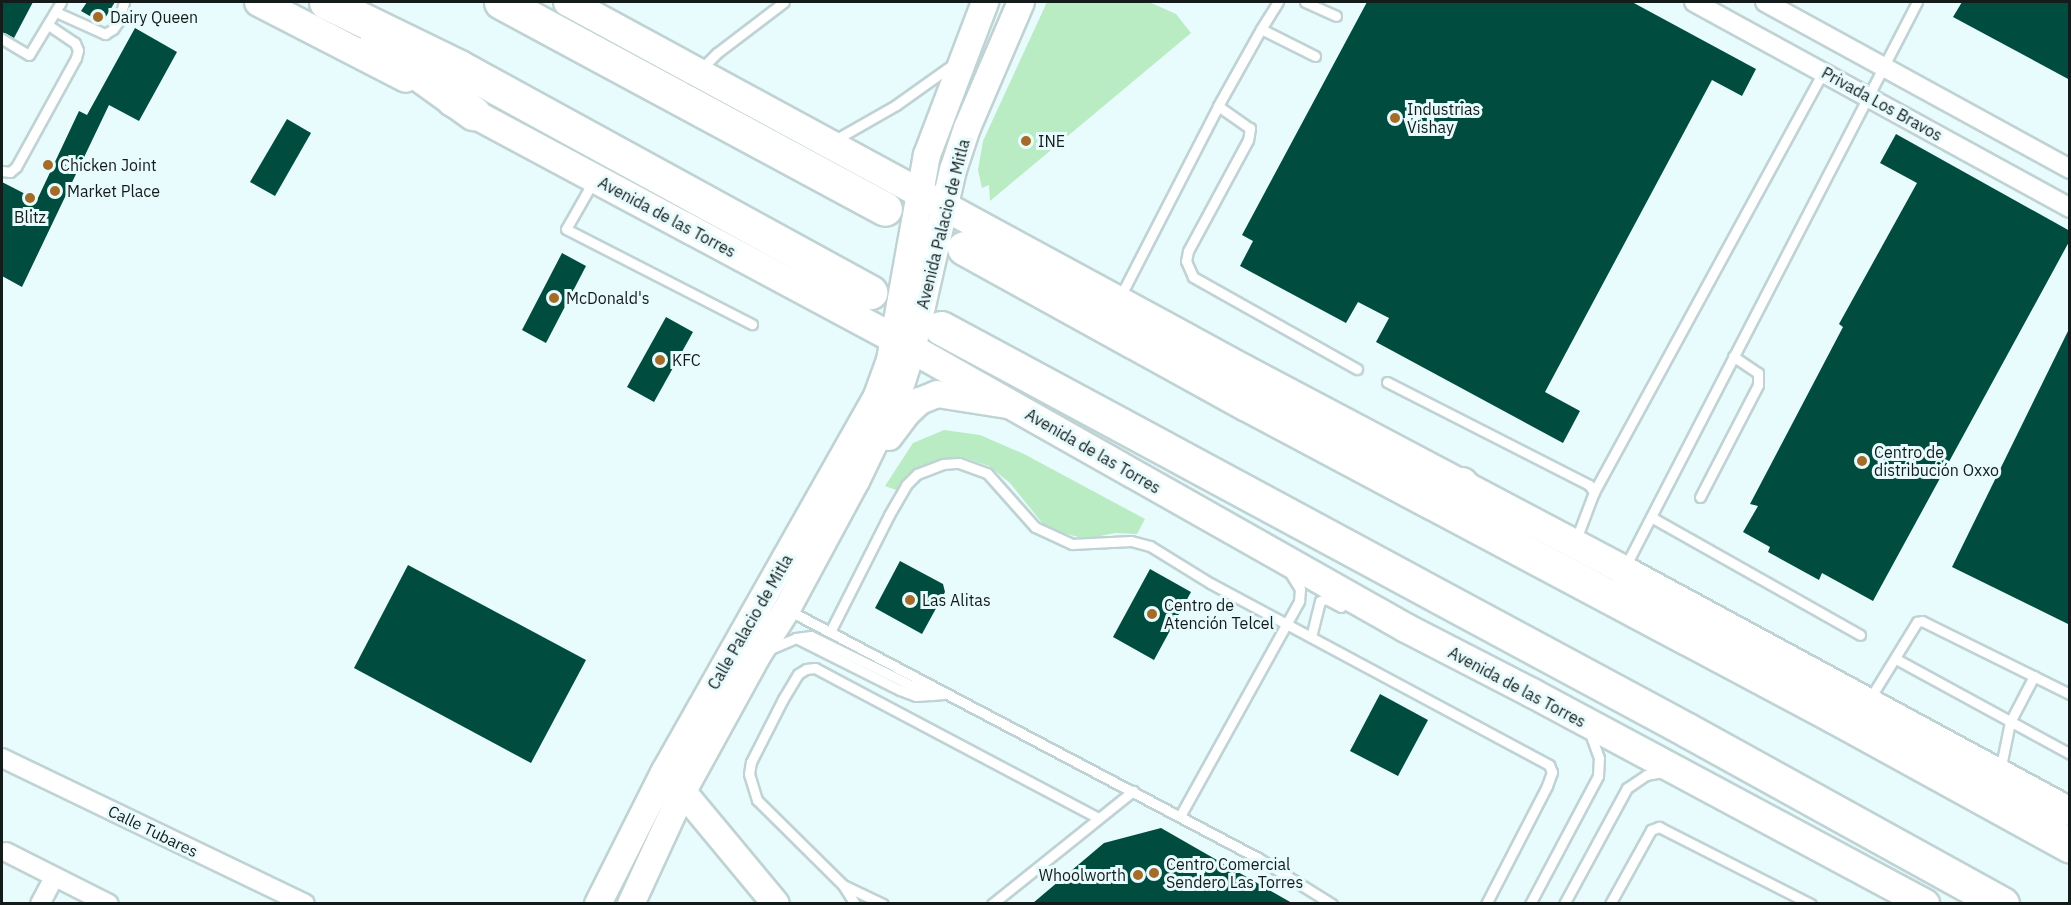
<!DOCTYPE html>
<meta charset="utf-8">
<style>
body{margin:0}
#map{position:relative;width:2071px;height:905px;overflow:hidden;background:#e8fbfd;font-family:"IBM Plex Sans",sans-serif}
div>[style]{position:absolute}
[style*='--x']{left:calc(var(--x)*1px);top:calc(var(--y)*1px);width:calc(var(--w)*1px);rotate:calc(var(--a)*1deg)}
.green>*{inset:0;background:#b9ecc2}
.building>*{inset:0;background:#004d40}
.roads{filter:drop-shadow(2px 0 #c0d3d4) drop-shadow(-2px 0 #c0d3d4) drop-shadow(0 2px #c0d3d4) drop-shadow(0 -2px #c0d3d4)}
.lane>*{height:9px;margin:-4.5px;padding:0 4.5px;transform-origin:4.5px;border-radius:4.5px;background:#fff}
.street>*{height:18px;margin:-9px;padding:0 9px;transform-origin:9px;border-radius:9px;background:#fff}
.secondary>*{height:26px;margin:-13px;padding:0 13px;transform-origin:13px;border-radius:13px;background:#fff}
.primary>*{height:28px;margin:-14px;padding:0 14px;transform-origin:14px;border-radius:14px;background:#fff}
.highway>*{height:33px;margin:-16.5px;padding:0 16.5px;transform-origin:16.5px;border-radius:16.5px;background:#fff}
.dots>*{width:16px;height:16px;translate:-50% -50%;box-sizing:border-box;border:3px solid #e8fbfd;border-radius:50%}
span{translate:-50% -50%;white-space:nowrap;text-align:center;line-height:1.15;-webkit-text-stroke:6px #e8fbfd;paint-order:stroke}
.poi-label{font-size:16px;color:#141b1b}
.left{translate:0 -50%;text-align:left}
.right{translate:-100% -50%;text-align:right}
.street-label{font-size:16px;color:#141b1b}
.frame{position:absolute;inset:0;border:3px solid #141b1b;pointer-events:none}
</style>
<div id="map">
<div class="green">
<i style="clip-path:polygon(1047px 2px,1149px 2px,1176px 14px,1191px 33px,990px 201px,989px 185px,982px 188px,978px 170px,983px 141px)"></i>
<i style="clip-path:polygon(944px 430px,980px 435px,1024px 454px,1145px 519px,1137px 534px,1115px 533px,1086px 539px,1047px 529px,1010px 483px,989px 466px,962px 457px,932px 463px,912px 474px,899px 491px,885px 486px,913px 443px)"></i>
</div>
<div class="building">
<i style="clip-path:polygon(2px 2px,33px 2px,14px 38px,2px 32px)"></i>
<i style="clip-path:polygon(87px 2px,115px 2px,102px 23px,81px 11px)"></i>
<i style="clip-path:polygon(1367px 2px,1632px 2px,1756px 69px,1742px 96px,1712px 80px,1545px 392px,1580px 411px,1563px 443px,1376px 342px,1389px 318px,1358px 302px,1346px 323px,1240px 266px,1253px 241px,1242px 235px)"></i>
<i style="clip-path:polygon(1962px 2px,2070px 2px,2070px 80px,1953px 17px)"></i>
<i style="clip-path:polygon(135px 28px,177px 52px,139px 121px,109px 105px,22px 287px,2px 276px,2px 182px,37px 200px,79px 111px,87px 115px)"></i>
<i style="clip-path:polygon(287px 119px,311px 133px,275px 196px,250px 182px)"></i>
<i style="clip-path:polygon(1896px 134px,2070px 231px,2070px 240px,1873px 601px,1822px 573px,1819px 580px,1768px 552px,1770px 547px,1743px 532px,1758px 506px,1750px 504px,1843px 327px,1839px 324px,1917px 183px,1880px 163px)"></i>
<i style="clip-path:polygon(562px 253px,586px 266px,546px 343px,522px 330px)"></i>
<i style="clip-path:polygon(666px 317px,693px 332px,654px 402px,627px 387px)"></i>
<i style="clip-path:polygon(2070px 327px,2070px 625px,1952px 567px)"></i>
<i style="clip-path:polygon(900px 561px,943px 584px,945px 592px,922px 634px,875px 608px)"></i>
<i style="clip-path:polygon(408px 565px,586px 660px,531px 763px,354px 668px)"></i>
<i style="clip-path:polygon(1150px 569px,1191px 592px,1154px 660px,1113px 637px)"></i>
<i style="clip-path:polygon(1380px 694px,1428px 720px,1398px 776px,1350px 751px)"></i>
<i style="clip-path:polygon(1161px 828px,1292px 903px,1033px 903px,1104px 843px)"></i>
</div>
<div class="roads">
<div class="lane">
<i style="--x:1305;--y:2;--w:34;--a:24"></i>
<i style="--x:56;--y:12;--w:54;--a:24.2"></i>
<i style="--x:105;--y:34;--w:9;--a:-32"></i>
<i style="--x:113;--y:29;--w:9;--a:-54"></i>
<i style="--x:118;--y:22;--w:21;--a:-73"></i>
<i style="--x:1261;--y:29;--w:32;--a:-58"></i>
<i style="--x:2;--y:39;--w:31;--a:31"></i>
<i style="--x:29;--y:55;--w:62;--a:-58.9"></i>
<i style="--x:1315;--y:56;--w:60;--a:-153.4"></i>
<i style="--x:1261;--y:29;--w:88;--a:119.2"></i>
<i style="--x:1218;--y:106;--w:39;--a:35"></i>
<i style="--x:1250;--y:128;--w:12;--a:99"></i>
<i style="--x:1248;--y:140;--w:126;--a:118.4"></i>
<i style="--x:1188;--y:251;--w:10;--a:101"></i>
<i style="--x:1186;--y:261;--w:17;--a:66"></i>
<i style="--x:1193;--y:277;--w:188;--a:29.3"></i>
<i style="--x:700;--y:70;--w:24;--a:-45"></i>
<i style="--x:717;--y:53;--w:84;--a:-37.3"></i>
<i style="--x:833;--y:141;--w:73;--a:-29.7"></i>
<i style="--x:896;--y:105;--w:72;--a:-35.4"></i>
<i style="--x:2;--y:171;--w:8;--a:7"></i>
<i style="--x:10;--y:172;--w:8;--a:-40"></i>
<i style="--x:16;--y:167;--w:124;--a:-61.2"></i>
<i style="--x:76;--y:58;--w:8;--a:-76"></i>
<i style="--x:78;--y:50;--w:8;--a:-113"></i>
<i style="--x:75;--y:43;--w:32;--a:-146"></i>
<i style="--x:594;--y:180;--w:56;--a:119.7"></i>
<i style="--x:566;--y:229;--w:209;--a:27.1"></i>
<i style="--x:1119;--y:299;--w:217;--a:-62.8"></i>
<i style="--x:1387;--y:382;--w:227;--a:27"></i>
<i style="--x:1589;--y:485;--w:9;--a:54"></i>
<i style="--x:1594;--y:492;--w:53;--a:110.8"></i>
<i style="--x:1594;--y:492;--w:478;--a:-61.4"></i>
<i style="--x:1700;--y:497;--w:126;--a:-62.6"></i>
<i style="--x:1758;--y:385;--w:12;--a:-90"></i>
<i style="--x:1758;--y:373;--w:30;--a:-146"></i>
<i style="--x:1651;--y:517;--w:240;--a:29.4"></i>
<i style="--x:1625;--y:567;--w:636;--a:-62.67"></i>
<i style="--x:788;--y:610;--w:531;--a:27.82"></i>
<i style="--x:1258;--y:858;--w:87;--a:31.9"></i>
<i style="--x:830;--y:632;--w:131;--a:-63.2"></i>
<i style="--x:889;--y:515;--w:34;--a:-60"></i>
<i style="--x:906;--y:485;--w:16;--a:-45"></i>
<i style="--x:917;--y:474;--w:28;--a:-21"></i>
<i style="--x:943;--y:464;--w:16;--a:-4"></i>
<i style="--x:959;--y:463;--w:30;--a:20"></i>
<i style="--x:987;--y:473;--w:72;--a:48.4"></i>
<i style="--x:1035;--y:527;--w:41;--a:24.7"></i>
<i style="--x:1072;--y:544;--w:59;--a:-2.9"></i>
<i style="--x:1131;--y:541;--w:20;--a:15"></i>
<i style="--x:1150;--y:546;--w:70;--a:31.7"></i>
<i style="--x:1210;--y:583;--w:385;--a:28.2"></i>
<i style="--x:1549;--y:765;--w:8;--a:67"></i>
<i style="--x:1552;--y:772;--w:15;--a:110"></i>
<i style="--x:1547;--y:786;--w:133;--a:117.3"></i>
<i style="--x:1311;--y:637;--w:37;--a:-76"></i>
<i style="--x:1320;--y:601;--w:6;--a:-18"></i>
<i style="--x:1326;--y:599;--w:17;--a:28"></i>
<i style="--x:796;--y:638;--w:116;--a:26.6"></i>
<i style="--x:900;--y:690;--w:17;--a:21"></i>
<i style="--x:916;--y:696;--w:14;--a:-4"></i>
<i style="--x:770;--y:649;--w:28;--a:-23"></i>
<i style="--x:796;--y:638;--w:15;--a:-8"></i>
<i style="--x:811;--y:636;--w:134;--a:26.2"></i>
<i style="--x:931;--y:695;--w:13;--a:-4"></i>
<i style="--x:1896;--y:659;--w:198;--a:28.6"></i>
<i style="--x:1869;--y:700;--w:92;--a:-58.4"></i>
<i style="--x:1917;--y:622;--w:5;--a:-11"></i>
<i style="--x:1922;--y:621;--w:165;--a:26.3"></i>
<i style="--x:2000;--y:771;--w:50;--a:-78.5"></i>
<i style="--x:2010;--y:722;--w:52;--a:-62.4"></i>
<i style="--x:1180;--y:816;--w:246;--a:-61"></i>
<i style="--x:1299;--y:601;--w:12;--a:-85"></i>
<i style="--x:1300;--y:589;--w:19;--a:-122"></i>
<i style="--x:843;--y:885;--w:22;--a:58"></i>
<i style="--x:883;--y:904;--w:44;--a:-154.6"></i>
<i style="--x:843;--y:885;--w:121;--a:-135.3"></i>
<i style="--x:757;--y:800;--w:27;--a:-107"></i>
<i style="--x:749;--y:774;--w:12;--a:-81"></i>
<i style="--x:751;--y:762;--w:71;--a:-63.1"></i>
<i style="--x:783;--y:699;--w:29;--a:-59"></i>
<i style="--x:798;--y:674;--w:9;--a:-32"></i>
<i style="--x:806;--y:669;--w:9;--a:-6"></i>
<i style="--x:815;--y:668;--w:320;--a:27.9"></i>
<i style="--x:992;--y:904;--w:181;--a:-38.7"></i>
<i style="--x:1530;--y:904;--w:145;--a:-62"></i>
<i style="--x:1598;--y:776;--w:18;--a:-87"></i>
<i style="--x:1599;--y:758;--w:27;--a:-110"></i>
<i style="--x:1564;--y:904;--w:132;--a:-61.5"></i>
<i style="--x:1627;--y:788;--w:23;--a:-34"></i>
<i style="--x:1646;--y:775;--w:17;--a:-10"></i>
<i style="--x:1610;--y:904;--w:85;--a:-61"></i>
<i style="--x:1651;--y:830;--w:9;--a:-21"></i>
<i style="--x:1659;--y:827;--w:170;--a:26.9"></i>
</div>
<div class="street">
<i style="--x:1694;--y:2;--w:429;--a:28.7"></i>
<i style="--x:1765;--y:2;--w:348;--a:28.7"></i>
<i style="--x:2;--y:758;--w:336;--a:25.7"></i>
<i style="--x:6;--y:852;--w:115;--a:26.8"></i>
<i style="--x:40;--y:904;--w:30;--a:-62"></i>
</div>
<div class="secondary">
<i style="--x:889;--y:437;--w:30;--a:-53"></i>
<i style="--x:907;--y:413;--w:18;--a:-43"></i>
<i style="--x:920;--y:401;--w:18;--a:-22"></i>
<i style="--x:937;--y:394;--w:71;--a:8.9"></i>
<i style="--x:673;--y:780;--w:161;--a:50.3"></i>
<i style="--x:598;--y:904;--w:149;--a:-63.3"></i>
<i style="--x:665;--y:771;--w:431;--a:-60.5"></i>
<i style="--x:877;--y:396;--w:38;--a:-70"></i>
<i style="--x:890;--y:360;--w:208;--a:-79.8"></i>
<i style="--x:927;--y:155;--w:164;--a:-69.2"></i>
<i style="--x:631;--y:904;--w:124;--a:-65.3"></i>
<i style="--x:683;--y:791;--w:158;--a:-61.2"></i>
<i style="--x:759;--y:653;--w:52;--a:-57.5"></i>
<i style="--x:787;--y:609;--w:145;--a:-61.7"></i>
<i style="--x:856;--y:481;--w:97;--a:-64.2"></i>
<i style="--x:898;--y:394;--w:46;--a:-72.3"></i>
<i style="--x:912;--y:350;--w:185;--a:-77.2"></i>
<i style="--x:953;--y:170;--w:44;--a:-71.6"></i>
<i style="--x:967;--y:128;--w:137;--a:-66.8"></i>
</div>
<div class="primary">
<i style="--x:259;--y:2;--w:165;--a:27.3"></i>
<i style="--x:568;--y:2;--w:769;--a:28.5"></i>
<i style="--x:1244;--y:369;--w:429;--a:27.9"></i>
<i style="--x:1623;--y:570;--w:508;--a:28.43"></i>
<i style="--x:452;--y:102;--w:500;--a:28.15"></i>
<i style="--x:893;--y:338;--w:589;--a:29.48"></i>
<i style="--x:1406;--y:628;--w:142;--a:27.3"></i>
<i style="--x:1532;--y:693;--w:446;--a:28.2"></i>
</div>
<div class="highway">
<i style="--x:326;--y:2;--w:148;--a:26"></i>
<i style="--x:459;--y:67;--w:469;--a:28.7"></i>
<i style="--x:501;--y:2;--w:436;--a:28.3"></i>
<i style="--x:376;--y:43;--w:120;--a:35.8"></i>
<i style="--x:964;--y:248;--w:323;--a:28.9"></i>
<i style="--x:1247;--y:404;--w:665;--a:27.99"></i>
<i style="--x:1834;--y:716;--w:269;--a:28.8"></i>
<i style="--x:941;--y:328;--w:847;--a:28.32"></i>
<i style="--x:1687;--y:730;--w:360;--a:28.9"></i>
<i style="--x:1461;--y:484;--w:63;--a:51.5"></i>
</div>
</div>
<div class="dots">
<i style="left:98px;top:17px;background:#a46c28"></i>
<i style="left:1395px;top:118px;background:#a46c28"></i>
<i style="left:1026px;top:141px;background:#a46c28"></i>
<i style="left:48px;top:165px;background:#a46c28"></i>
<i style="left:55px;top:191px;background:#a46c28"></i>
<i style="left:30px;top:198px;background:#a46c28"></i>
<i style="left:554px;top:298px;background:#a46c28"></i>
<i style="left:660px;top:360px;background:#a46c28"></i>
<i style="left:1862px;top:461px;background:#a46c28"></i>
<i style="left:910px;top:600px;background:#a46c28"></i>
<i style="left:1152px;top:614px;background:#a46c28"></i>
<i style="left:1154px;top:873px;background:#a46c28"></i>
<i style="left:1138px;top:875px;background:#a46c28"></i>
</div>
<div class="poi-label">
<span class="left" style="left:110px;top:17px">Dairy Queen</span>
<span class="left" style="left:1407px;top:118px">Industrias<br>Vishay</span>
<span class="left" style="left:1038px;top:141px">INE</span>
<span class="left" style="left:60px;top:165px">Chicken Joint</span>
<span class="left" style="left:67px;top:191px">Market Place</span>
<span style="left:30px;top:217px">Blitz</span>
<span class="left" style="left:566px;top:298px">McDonald's</span>
<span class="left" style="left:672px;top:360px">KFC</span>
<span class="left" style="left:1874px;top:461px">Centro de<br>distribución Oxxo</span>
<span class="left" style="left:922px;top:600px">Las Alitas</span>
<span class="left" style="left:1164px;top:614px">Centro de<br>Atención Telcel</span>
<span class="left" style="left:1166px;top:873px">Centro Comercial<br>Sendero Las Torres</span>
<span class="right" style="left:1126px;top:875px">Whoolworth</span>
</div>
<div class="street-label">
<span style="left:1882px;top:104px;rotate:29deg">Privada Los Bravos</span>
<span style="left:667px;top:217px;rotate:28deg">Avenida de las Torres</span>
<span style="left:943px;top:224px;rotate:-76deg">Avenida Palacio de Mitla</span>
<span style="left:1093px;top:451px;rotate:30deg">Avenida de las Torres</span>
<span style="left:750px;top:622px;rotate:-60deg">Calle Palacio de Mitla</span>
<span style="left:1517px;top:687px;rotate:28deg">Avenida de las Torres</span>
<span style="left:153px;top:831px;rotate:26deg">Calle Tubares</span>
</div>
<div class="frame"></div>
</div>
